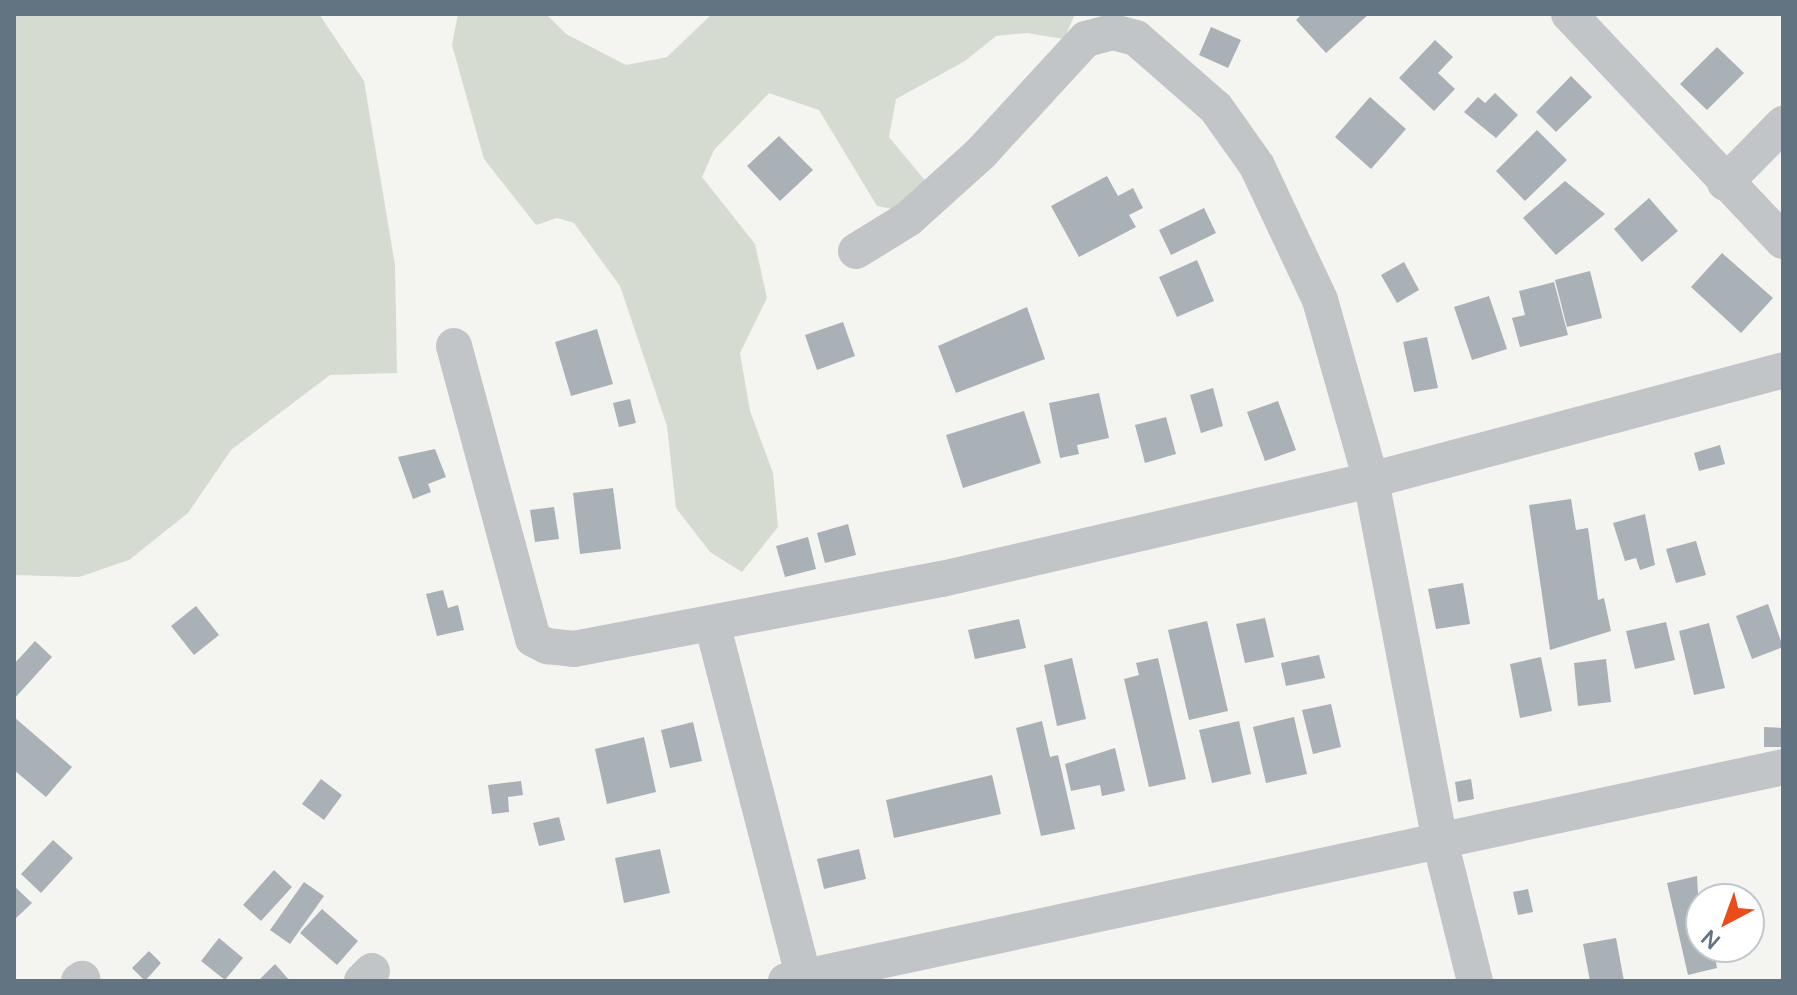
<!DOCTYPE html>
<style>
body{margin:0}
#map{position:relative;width:1797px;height:995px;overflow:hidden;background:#f4f4f0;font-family:Manrope,sans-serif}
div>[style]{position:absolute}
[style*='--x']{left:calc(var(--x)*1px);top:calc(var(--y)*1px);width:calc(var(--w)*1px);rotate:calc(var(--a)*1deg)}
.green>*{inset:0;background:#d5dbd1}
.building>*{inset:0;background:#a9b1b6}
.minor>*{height:36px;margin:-18px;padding:0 18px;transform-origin:18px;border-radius:18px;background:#c1c5c8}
span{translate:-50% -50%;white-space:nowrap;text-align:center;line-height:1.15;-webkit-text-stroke:8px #fff;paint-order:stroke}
.frame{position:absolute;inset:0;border:16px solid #627382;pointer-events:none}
.north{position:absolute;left:1685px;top:883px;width:80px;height:80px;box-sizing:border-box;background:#fff;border:2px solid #c0c7cd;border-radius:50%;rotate:221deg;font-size:22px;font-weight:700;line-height:32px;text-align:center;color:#627382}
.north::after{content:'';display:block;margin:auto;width:28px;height:36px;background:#ea4d1a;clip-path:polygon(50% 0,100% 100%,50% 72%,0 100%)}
</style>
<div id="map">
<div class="green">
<i style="clip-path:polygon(14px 14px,319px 14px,364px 81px,395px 265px,397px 373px,330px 375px,231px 450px,188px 513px,129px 560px,79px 577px,14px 575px)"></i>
<i style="clip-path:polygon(458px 14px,546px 14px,566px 34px,626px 65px,667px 57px,712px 14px,1075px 14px,1064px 39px,1027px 33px,996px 36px,965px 61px,896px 99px,889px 137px,928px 184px,902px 211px,877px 206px,819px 110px,769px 93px,714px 150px,702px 177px,755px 244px,767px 298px,740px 353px,750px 411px,773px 473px,778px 527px,742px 572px,710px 552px,676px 508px,667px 426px,620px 286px,574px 223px,557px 218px,536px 225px,484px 159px,452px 45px)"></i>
</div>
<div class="building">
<i style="clip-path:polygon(1302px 14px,1369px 14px,1326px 53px,1296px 20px)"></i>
<i style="clip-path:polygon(1211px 27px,1241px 40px,1228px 68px,1199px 55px)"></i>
<i style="clip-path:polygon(1435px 40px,1453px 57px,1438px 73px,1455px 89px,1434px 111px,1399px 78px)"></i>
<i style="clip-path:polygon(1717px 47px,1744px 73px,1707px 110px,1680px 84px)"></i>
<i style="clip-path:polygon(1571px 76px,1592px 97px,1556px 132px,1536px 112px)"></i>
<i style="clip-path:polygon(1495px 93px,1518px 115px,1496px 138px,1464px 112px,1478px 97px,1485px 103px)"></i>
<i style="clip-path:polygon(1370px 97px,1406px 129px,1371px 169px,1335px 137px)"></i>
<i style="clip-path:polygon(1537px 130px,1567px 160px,1525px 201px,1496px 171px)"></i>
<i style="clip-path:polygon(779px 136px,813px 170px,780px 201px,747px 166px)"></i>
<i style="clip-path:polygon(1107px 176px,1118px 196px,1133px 188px,1143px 208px,1129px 215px,1136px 227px,1079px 257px,1051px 206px)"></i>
<i style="clip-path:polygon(1565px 181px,1605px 214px,1556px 255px,1523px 218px)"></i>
<i style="clip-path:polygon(1649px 198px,1678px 231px,1642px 262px,1614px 229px)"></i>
<i style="clip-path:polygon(1204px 208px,1216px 233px,1171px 255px,1159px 230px)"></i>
<i style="clip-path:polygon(1722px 253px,1773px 298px,1741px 333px,1691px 287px)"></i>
<i style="clip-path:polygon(1197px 260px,1214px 301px,1177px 317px,1159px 277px)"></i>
<i style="clip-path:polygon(1404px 262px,1419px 290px,1397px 303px,1381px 275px)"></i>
<i style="clip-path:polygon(1590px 271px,1602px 318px,1567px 327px,1555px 280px)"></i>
<i style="clip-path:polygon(1554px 282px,1568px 335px,1520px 347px,1512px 318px,1525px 315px,1519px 291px)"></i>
<i style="clip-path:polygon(1489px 296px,1507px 349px,1472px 360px,1454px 307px)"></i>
<i style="clip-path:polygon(1027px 307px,1045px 359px,956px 393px,938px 346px)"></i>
<i style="clip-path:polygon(843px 322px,855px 356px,817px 370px,805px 335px)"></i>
<i style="clip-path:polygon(597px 329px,613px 384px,571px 396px,555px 342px)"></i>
<i style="clip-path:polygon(1427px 337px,1438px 388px,1414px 392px,1403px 342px)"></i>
<i style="clip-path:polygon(1213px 388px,1223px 426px,1201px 433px,1190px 395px)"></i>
<i style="clip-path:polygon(1099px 393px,1109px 438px,1077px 445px,1079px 454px,1060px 458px,1049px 403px)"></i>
<i style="clip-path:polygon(630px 399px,636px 423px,619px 427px,613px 403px)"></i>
<i style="clip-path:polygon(1278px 401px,1296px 450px,1265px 461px,1247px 412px)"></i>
<i style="clip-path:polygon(1024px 411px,1041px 463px,963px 488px,946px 435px)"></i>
<i style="clip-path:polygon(1166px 417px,1176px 454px,1145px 463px,1135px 425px)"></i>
<i style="clip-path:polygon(1720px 445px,1725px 464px,1699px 471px,1694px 453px)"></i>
<i style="clip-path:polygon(435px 449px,446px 477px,428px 484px,431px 492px,413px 499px,398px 457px)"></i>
<i style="clip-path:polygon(613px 488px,621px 549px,580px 554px,573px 493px)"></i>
<i style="clip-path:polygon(1571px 499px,1576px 530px,1588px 528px,1598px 600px,1604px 598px,1611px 631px,1550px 650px,1529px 505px)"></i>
<i style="clip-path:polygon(554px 507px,559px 539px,535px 542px,530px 510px)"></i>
<i style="clip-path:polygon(1645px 514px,1655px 565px,1640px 570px,1636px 558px,1625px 561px,1613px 523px)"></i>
<i style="clip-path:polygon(848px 524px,856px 555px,825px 563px,817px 533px)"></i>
<i style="clip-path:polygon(808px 537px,816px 569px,785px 577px,776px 546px)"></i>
<i style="clip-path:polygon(1696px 541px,1706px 575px,1676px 583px,1666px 549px)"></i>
<i style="clip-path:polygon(1463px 583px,1470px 624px,1436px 629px,1428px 589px)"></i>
<i style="clip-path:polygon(443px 590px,448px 608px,458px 605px,464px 630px,437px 636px,426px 594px)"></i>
<i style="clip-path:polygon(1768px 604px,1783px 647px,1752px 659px,1736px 616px)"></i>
<i style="clip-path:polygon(196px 606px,219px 635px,194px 655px,171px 626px)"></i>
<i style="clip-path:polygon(1265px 618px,1274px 657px,1245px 663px,1236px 624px)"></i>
<i style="clip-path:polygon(1019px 619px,1026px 648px,975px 659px,968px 630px)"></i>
<i style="clip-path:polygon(1207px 621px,1228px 711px,1189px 720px,1168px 630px)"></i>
<i style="clip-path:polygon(1666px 622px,1675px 660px,1635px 669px,1626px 631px)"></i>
<i style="clip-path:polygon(1709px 623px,1725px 688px,1694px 695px,1679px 631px)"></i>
<i style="clip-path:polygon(35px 641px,52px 657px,14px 699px,14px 664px)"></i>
<i style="clip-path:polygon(1319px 655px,1325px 678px,1286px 686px,1281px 663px)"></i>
<i style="clip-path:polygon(1541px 657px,1552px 711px,1520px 718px,1510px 664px)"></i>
<i style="clip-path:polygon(1072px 658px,1086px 719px,1057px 726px,1044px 665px)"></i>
<i style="clip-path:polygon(1158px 658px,1186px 779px,1149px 787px,1124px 679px,1139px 675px,1136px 663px)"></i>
<i style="clip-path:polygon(1606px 659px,1611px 702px,1578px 706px,1574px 663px)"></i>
<i style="clip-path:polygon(1331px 704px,1341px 747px,1313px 754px,1302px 710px)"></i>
<i style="clip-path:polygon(14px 717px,72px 767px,46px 797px,14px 770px)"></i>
<i style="clip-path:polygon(1294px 717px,1307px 774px,1266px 783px,1253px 727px)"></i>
<i style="clip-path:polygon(1042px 721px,1050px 757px,1058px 755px,1075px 829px,1041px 836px,1016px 728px)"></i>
<i style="clip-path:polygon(1239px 721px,1251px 774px,1212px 783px,1199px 730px)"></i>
<i style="clip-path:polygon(693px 722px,702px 761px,670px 768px,661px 730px)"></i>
<i style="clip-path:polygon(1764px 727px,1783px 728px,1783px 747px,1764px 747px)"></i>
<i style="clip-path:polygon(644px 737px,656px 792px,607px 804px,595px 749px)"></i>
<i style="clip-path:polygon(1115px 748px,1125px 791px,1102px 796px,1100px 785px,1071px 791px,1065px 764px)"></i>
<i style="clip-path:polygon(992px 775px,1001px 814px,894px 838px,886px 800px)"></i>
<i style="clip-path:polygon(321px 779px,342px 795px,324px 820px,302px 804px)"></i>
<i style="clip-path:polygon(1471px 779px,1474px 799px,1458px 802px,1455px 782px)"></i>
<i style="clip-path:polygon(521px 781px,523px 795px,508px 797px,509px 812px,492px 814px,488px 785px)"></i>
<i style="clip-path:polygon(559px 817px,565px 840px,539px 846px,533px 823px)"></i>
<i style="clip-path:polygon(53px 840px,73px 858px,41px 893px,21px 874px)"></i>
<i style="clip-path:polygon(660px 849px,670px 893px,624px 903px,615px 858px)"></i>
<i style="clip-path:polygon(859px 849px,866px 879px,824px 889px,817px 859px)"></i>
<i style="clip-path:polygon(274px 870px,292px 887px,261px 921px,243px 905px)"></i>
<i style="clip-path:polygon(1697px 876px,1701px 947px,1713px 947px,1717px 968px,1688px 975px,1667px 883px)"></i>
<i style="clip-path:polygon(304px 882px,324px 896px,290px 944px,270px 930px)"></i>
<i style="clip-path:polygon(14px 886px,32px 903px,14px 920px)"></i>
<i style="clip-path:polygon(1528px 889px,1533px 912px,1518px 915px,1513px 892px)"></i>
<i style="clip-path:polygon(322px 909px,358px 941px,337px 965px,300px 933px)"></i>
<i style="clip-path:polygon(219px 938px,243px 958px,225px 980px,201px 961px)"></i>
<i style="clip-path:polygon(1616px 938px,1624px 981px,1590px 981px,1583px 944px)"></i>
<i style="clip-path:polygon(149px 951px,161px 963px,145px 981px,132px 968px)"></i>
<i style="clip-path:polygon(275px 964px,290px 981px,258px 981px)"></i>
</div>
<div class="minor">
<i style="--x:1569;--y:14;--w:312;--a:46.7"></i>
<i style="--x:1725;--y:183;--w:83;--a:-45.5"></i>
<i style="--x:856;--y:251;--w:61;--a:-31.6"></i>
<i style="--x:908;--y:219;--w:98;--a:-42.1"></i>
<i style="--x:981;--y:153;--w:155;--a:-47.4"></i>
<i style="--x:1086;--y:39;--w:28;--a:-15"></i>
<i style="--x:1113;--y:32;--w:24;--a:15"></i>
<i style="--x:1136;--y:38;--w:106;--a:41.2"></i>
<i style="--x:1216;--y:108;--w:71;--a:54.7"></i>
<i style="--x:1257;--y:166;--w:148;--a:64.8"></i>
<i style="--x:1320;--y:300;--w:187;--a:74.2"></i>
<i style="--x:1371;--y:480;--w:363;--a:79.2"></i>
<i style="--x:1439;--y:837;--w:148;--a:76"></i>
<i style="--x:454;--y:346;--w:303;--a:74.9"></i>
<i style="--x:533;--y:639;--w:16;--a:27"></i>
<i style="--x:547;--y:646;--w:27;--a:6"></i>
<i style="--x:574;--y:649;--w:375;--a:-10.8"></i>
<i style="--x:942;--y:579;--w:440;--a:-13"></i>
<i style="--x:1371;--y:480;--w:426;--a:-14.9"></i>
<i style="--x:712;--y:623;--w:365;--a:75.5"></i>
<i style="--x:79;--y:981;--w:4;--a:-34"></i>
<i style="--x:362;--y:981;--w:14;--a:-45"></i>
<i style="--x:786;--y:981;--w:1020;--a:-12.11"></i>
</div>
<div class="frame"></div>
<div class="north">N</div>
</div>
